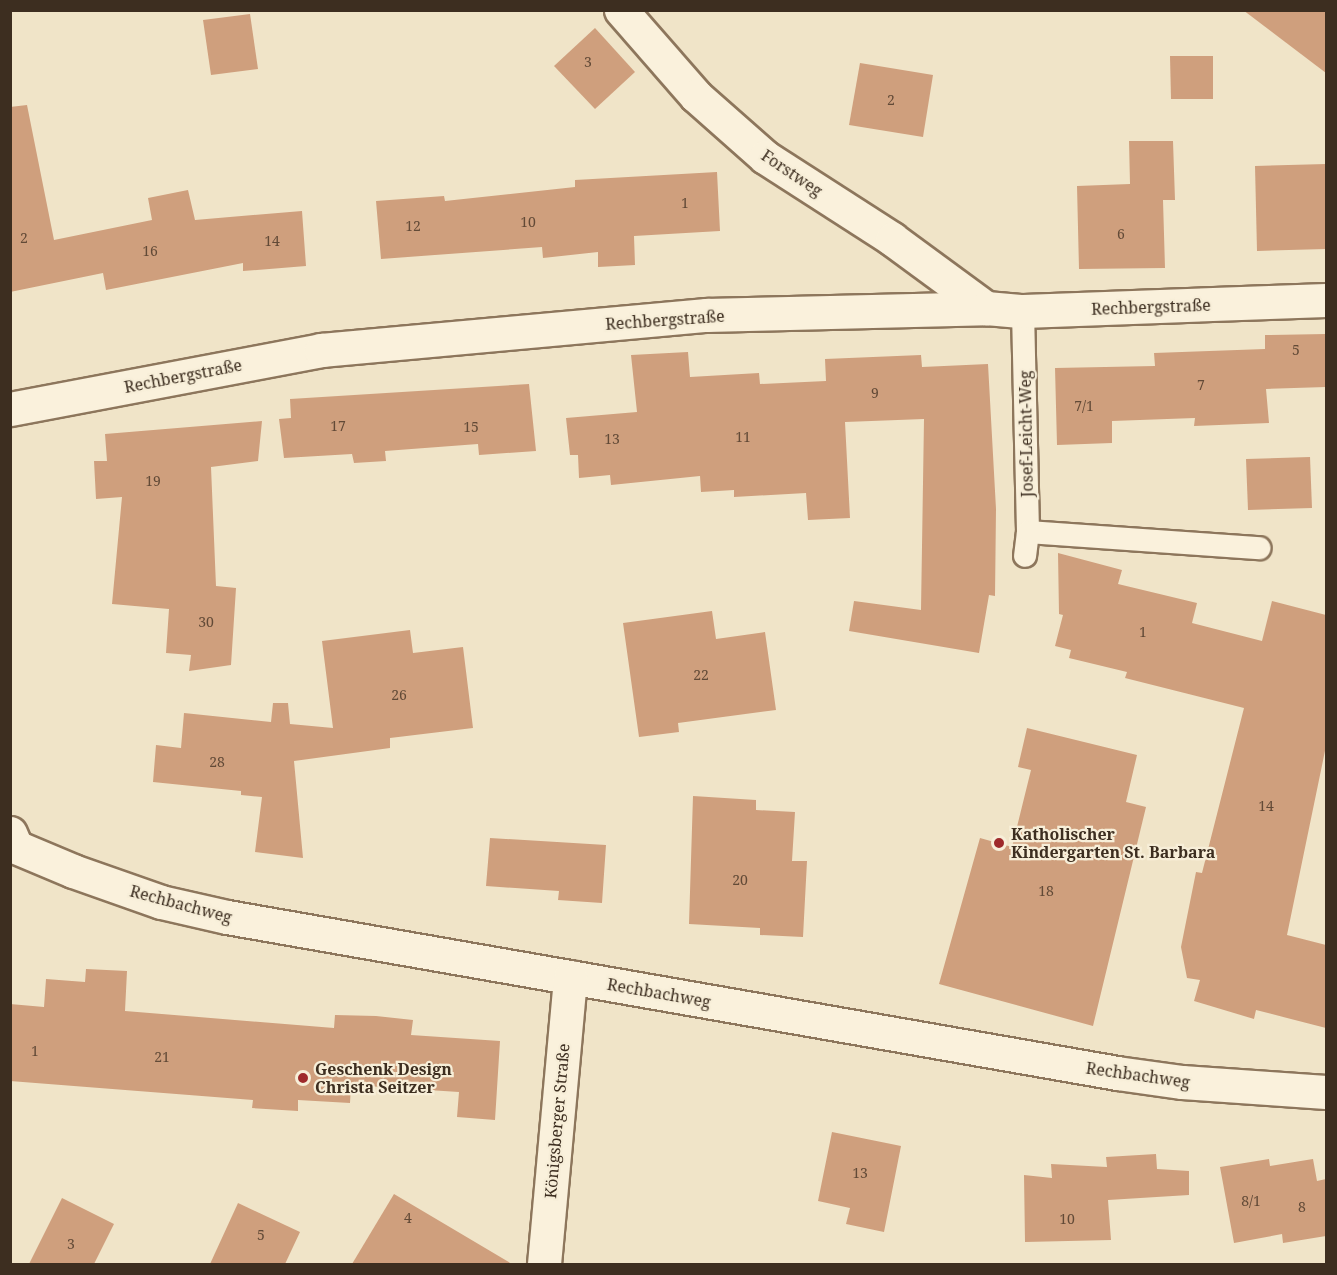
<!DOCTYPE html>
<meta charset="utf-8">
<style>
body{margin:0}
#map{position:relative;width:1337px;height:1275px;overflow:hidden;background:#f0e4c8;font-family:"Noto Serif",serif}
div>[style]{position:absolute}
[style*='--x']{left:calc(var(--x)*1px);top:calc(var(--y)*1px);width:calc(var(--w)*1px);rotate:calc(var(--a)*1deg)}
.building>*{inset:0;background:#cf9f7d}
.roads{filter:drop-shadow(2px 0 #8d765c) drop-shadow(-2px 0 #8d765c) drop-shadow(0 2px #8d765c) drop-shadow(0 -2px #8d765c)}
.lane>*{height:22px;margin:-11px;padding:0 11px;transform-origin:11px;border-radius:11px;background:#faf1dc}
.street>*{height:33px;margin:-16.5px;padding:0 16.5px;transform-origin:16.5px;border-radius:16.5px;background:#faf1dc}
.dots>*{width:16px;height:16px;translate:-50% -50%;box-sizing:border-box;border:3px solid #f7eed8;border-radius:50%}
span{translate:-50% -50%;white-space:nowrap;text-align:center;line-height:1.15;-webkit-text-stroke:4.5px #f7eed8;paint-order:stroke}
.number-label{font-size:14px;color:#624a37}
.number-label span{-webkit-text-stroke-width:0}
.street-label{font-size:16px;color:#3d2e20}
.poi-label{font-size:16px;color:#3d2e20;font-weight:700}
.left{translate:0 -50%;text-align:left}
.frame{position:absolute;inset:0;border:12px solid #3d2e20;pointer-events:none}
</style>
<div id="map">
<div class="building">
<i style="clip-path:polygon(1243px 10px,1326px 10px,1326px 73px)"></i>
<i style="clip-path:polygon(250px 14px,258px 69px,211px 75px,203px 20px)"></i>
<i style="clip-path:polygon(595px 28px,635px 72px,595px 109px,554px 66px)"></i>
<i style="clip-path:polygon(1170px 56px,1213px 56px,1213px 99px,1171px 99px)"></i>
<i style="clip-path:polygon(860px 63px,933px 75px,923px 137px,849px 125px)"></i>
<i style="clip-path:polygon(27px 105px,54px 240px,152px 220px,148px 198px,188px 190px,195px 220px,302px 211px,306px 266px,243px 271px,243px 263px,106px 290px,103px 273px,10px 292px,10px 107px)"></i>
<i style="clip-path:polygon(1129px 141px,1173px 141px,1175px 200px,1163px 200px,1165px 268px,1079px 269px,1077px 186px,1130px 184px)"></i>
<i style="clip-path:polygon(1326px 164px,1326px 249px,1257px 251px,1255px 166px)"></i>
<i style="clip-path:polygon(717px 172px,720px 231px,634px 236px,635px 265px,598px 267px,598px 252px,543px 258px,542px 247px,381px 259px,376px 201px,444px 196px,445px 201px,575px 187px,575px 180px)"></i>
<i style="clip-path:polygon(1326px 334px,1326px 387px,1266px 389px,1269px 423px,1194px 426px,1195px 418px,1112px 421px,1112px 443px,1057px 445px,1055px 368px,1155px 366px,1154px 353px,1265px 349px,1265px 335px)"></i>
<i style="clip-path:polygon(688px 352px,690px 377px,759px 373px,760px 384px,826px 381px,825px 359px,921px 355px,922px 367px,988px 364px,996px 509px,995px 596px,989px 595px,979px 653px,849px 631px,854px 601px,921px 610px,924px 419px,845px 422px,850px 518px,808px 520px,806px 493px,734px 497px,734px 490px,701px 492px,700px 476px,611px 485px,610px 475px,579px 478px,578px 455px,570px 455px,566px 418px,637px 412px,631px 355px)"></i>
<i style="clip-path:polygon(529px 384px,536px 451px,479px 455px,478px 444px,385px 451px,386px 461px,354px 463px,352px 454px,284px 458px,279px 419px,291px 418px,290px 399px)"></i>
<i style="clip-path:polygon(262px 421px,258px 461px,211px 467px,216px 586px,236px 588px,231px 665px,189px 671px,191px 655px,166px 653px,169px 609px,112px 604px,122px 497px,96px 499px,94px 461px,107px 461px,105px 434px)"></i>
<i style="clip-path:polygon(1310px 457px,1312px 508px,1248px 510px,1246px 459px)"></i>
<i style="clip-path:polygon(1058px 553px,1122px 570px,1118px 584px,1197px 603px,1192px 623px,1262px 641px,1272px 601px,1326px 615px,1326px 746px,1287px 935px,1326px 945px,1326px 1028px,1256px 1010px,1254px 1019px,1194px 1001px,1200px 980px,1187px 978px,1181px 947px,1196px 872px,1202px 873px,1244px 708px,1125px 678px,1127px 672px,1069px 658px,1071px 650px,1055px 646px,1063px 615px,1059px 614px)"></i>
<i style="clip-path:polygon(712px 611px,716px 639px,765px 632px,776px 710px,678px 723px,679px 732px,639px 737px,623px 623px)"></i>
<i style="clip-path:polygon(410px 630px,413px 653px,463px 647px,473px 728px,390px 738px,390px 748px,294px 761px,303px 858px,255px 852px,262px 797px,241px 795px,241px 791px,153px 782px,156px 745px,181px 748px,184px 713px,271px 722px,273px 703px,288px 703px,290px 724px,333px 728px,322px 641px)"></i>
<i style="clip-path:polygon(1027px 728px,1137px 755px,1126px 802px,1146px 807px,1093px 1026px,939px 984px,980px 838px,1012px 847px,1031px 770px,1018px 767px)"></i>
<i style="clip-path:polygon(693px 796px,756px 800px,756px 810px,795px 812px,792px 861px,807px 861px,803px 937px,760px 935px,760px 928px,689px 924px)"></i>
<i style="clip-path:polygon(490px 838px,606px 845px,602px 903px,558px 900px,559px 891px,486px 886px)"></i>
<i style="clip-path:polygon(86px 969px,127px 971px,125px 1011px,334px 1028px,335px 1015px,376px 1016px,413px 1020px,411px 1035px,500px 1041px,495px 1120px,457px 1117px,459px 1092px,351px 1085px,350px 1103px,298px 1100px,298px 1111px,252px 1108px,253px 1100px,10px 1081px,10px 1004px,44px 1007px,46px 979px,85px 982px)"></i>
<i style="clip-path:polygon(832px 1132px,901px 1146px,884px 1232px,846px 1224px,850px 1208px,818px 1201px)"></i>
<i style="clip-path:polygon(1156px 1154px,1157px 1169px,1189px 1171px,1189px 1195px,1108px 1200px,1111px 1240px,1025px 1242px,1024px 1175px,1052px 1178px,1051px 1164px,1107px 1167px,1106px 1157px)"></i>
<i style="clip-path:polygon(1269px 1159px,1270px 1166px,1313px 1159px,1317px 1181px,1326px 1179px,1326px 1236px,1283px 1243px,1282px 1234px,1234px 1243px,1220px 1167px)"></i>
<i style="clip-path:polygon(394px 1194px,512px 1264px,352px 1264px)"></i>
<i style="clip-path:polygon(62px 1198px,114px 1224px,94px 1264px,29px 1264px)"></i>
<i style="clip-path:polygon(238px 1203px,300px 1232px,285px 1264px,210px 1264px)"></i>
</div>
<div class="roads">
<div class="lane">
<i style="--x:1023;--y:311;--w:221;--a:88.7"></i>
<i style="--x:1028;--y:532;--w:24;--a:97"></i>
<i style="--x:1028;--y:532;--w:232;--a:4"></i>
</div>
<div class="street">
<i style="--x:621;--y:10;--w:114;--a:48.9"></i>
<i style="--x:696;--y:96;--w:92;--a:41.5"></i>
<i style="--x:765;--y:157;--w:151;--a:32.8"></i>
<i style="--x:892;--y:239;--w:117;--a:36.3"></i>
<i style="--x:10;--y:409;--w:317;--a:-10.7"></i>
<i style="--x:321;--y:350;--w:387;--a:-5.2"></i>
<i style="--x:706;--y:315;--w:280;--a:-1.4"></i>
<i style="--x:986;--y:308;--w:37;--a:5"></i>
<i style="--x:1023;--y:311;--w:303;--a:-2.1"></i>
<i style="--x:10;--y:833;--w:15;--a:67"></i>
<i style="--x:16;--y:847;--w:62;--a:22.8"></i>
<i style="--x:73;--y:871;--w:93;--a:19.4"></i>
<i style="--x:161;--y:902;--w:68;--a:12.8"></i>
<i style="--x:227;--y:917;--w:904;--a:9.94"></i>
<i style="--x:1117;--y:1073;--w:66;--a:7.9"></i>
<i style="--x:1182;--y:1082;--w:144;--a:4"></i>
<i style="--x:544;--y:1264;--w:288;--a:-84.8"></i>
</div>
</div>
<div class="dots">
<i style="left:999px;top:843px;background:#9e2a2b"></i>
<i style="left:303px;top:1078px;background:#9e2a2b"></i>
</div>
<div class="number-label">
<span style="left:588px;top:62px">3</span>
<span style="left:891px;top:100px">2</span>
<span style="left:685px;top:203px">1</span>
<span style="left:528px;top:222px">10</span>
<span style="left:413px;top:226px">12</span>
<span style="left:1121px;top:234px">6</span>
<span style="left:24px;top:238px">2</span>
<span style="left:272px;top:241px">14</span>
<span style="left:150px;top:251px">16</span>
<span style="left:1296px;top:350px">5</span>
<span style="left:1201px;top:385px">7</span>
<span style="left:875px;top:393px">9</span>
<span style="left:1084px;top:406px">7/1</span>
<span style="left:338px;top:426px">17</span>
<span style="left:471px;top:427px">15</span>
<span style="left:743px;top:437px">11</span>
<span style="left:612px;top:439px">13</span>
<span style="left:153px;top:481px">19</span>
<span style="left:206px;top:622px">30</span>
<span style="left:1143px;top:632px">1</span>
<span style="left:701px;top:675px">22</span>
<span style="left:399px;top:695px">26</span>
<span style="left:217px;top:762px">28</span>
<span style="left:1266px;top:806px">14</span>
<span style="left:740px;top:880px">20</span>
<span style="left:1046px;top:891px">18</span>
<span style="left:35px;top:1051px">1</span>
<span style="left:162px;top:1057px">21</span>
<span style="left:860px;top:1173px">13</span>
<span style="left:1251px;top:1201px">8/1</span>
<span style="left:1302px;top:1207px">8</span>
<span style="left:408px;top:1218px">4</span>
<span style="left:1067px;top:1219px">10</span>
<span style="left:261px;top:1235px">5</span>
<span style="left:71px;top:1244px">3</span>
</div>
<div class="street-label">
<span style="left:792px;top:173px;rotate:34deg">Forstweg</span>
<span style="left:1151px;top:307px;rotate:-2deg">Rechbergstraße</span>
<span style="left:665px;top:320px;rotate:-4deg">Rechbergstraße</span>
<span style="left:183px;top:376px;rotate:-11deg">Rechbergstraße</span>
<span style="left:1026px;top:434px;rotate:-91deg">Josef-Leicht-Weg</span>
<span style="left:181px;top:904px;rotate:15deg">Rechbachweg</span>
<span style="left:659px;top:993px;rotate:10deg">Rechbachweg</span>
<span style="left:1138px;top:1075px;rotate:8deg">Rechbachweg</span>
<span style="left:557px;top:1121px;rotate:-85deg">Königsberger Straße</span>
</div>
<div class="poi-label">
<span class="left" style="left:1011px;top:843px">Katholischer<br>Kindergarten St. Barbara</span>
<span class="left" style="left:315px;top:1078px">Geschenk Design<br>Christa Seitzer</span>
</div>
<div class="frame"></div>
</div>
